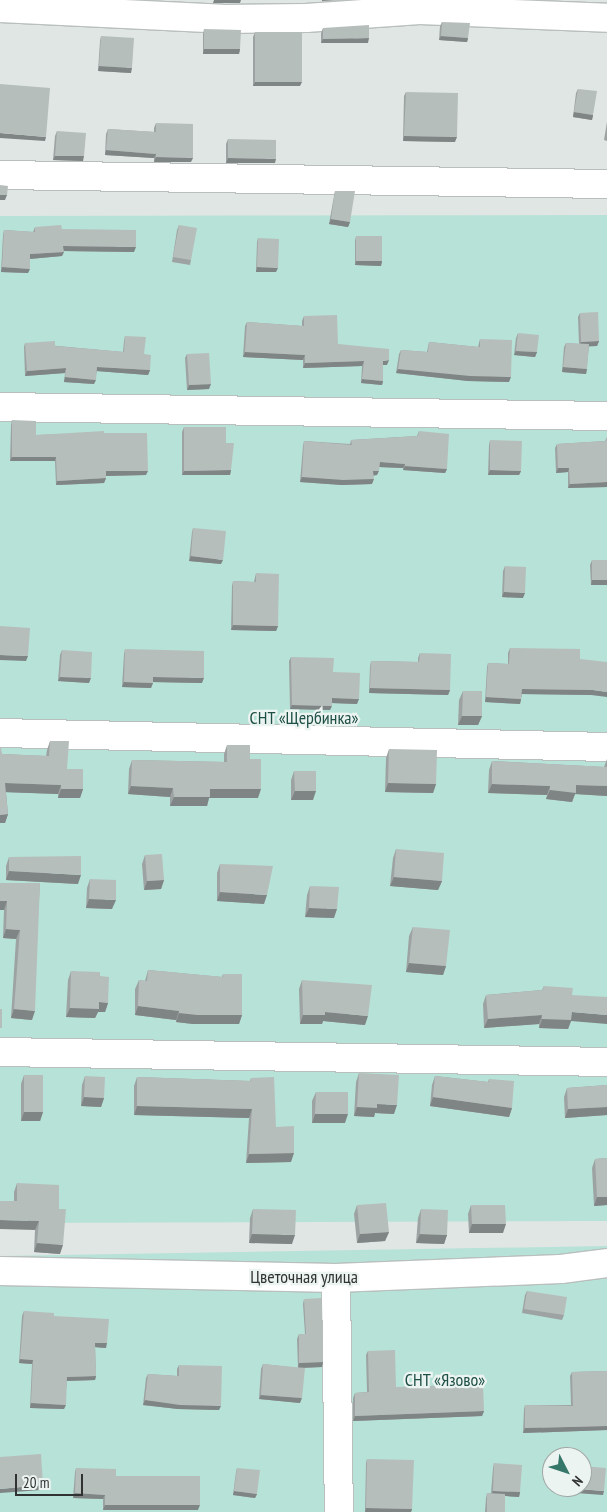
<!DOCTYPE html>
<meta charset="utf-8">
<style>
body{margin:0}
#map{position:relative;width:607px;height:1512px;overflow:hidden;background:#dfe6e4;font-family:"PT Sans Narrow",sans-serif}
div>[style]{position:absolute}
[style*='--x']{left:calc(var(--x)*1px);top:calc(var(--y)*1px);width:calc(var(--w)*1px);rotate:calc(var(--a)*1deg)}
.green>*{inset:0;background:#b7e2d7}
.roads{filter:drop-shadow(1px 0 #b8bfbd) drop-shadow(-1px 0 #b8bfbd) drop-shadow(0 1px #b8bfbd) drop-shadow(0 -1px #b8bfbd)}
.minor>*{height:28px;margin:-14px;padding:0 14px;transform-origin:14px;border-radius:14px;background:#fff}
.wall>*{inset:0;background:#9da3a2}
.shaded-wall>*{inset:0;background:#7f8584}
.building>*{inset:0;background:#b6bebc}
span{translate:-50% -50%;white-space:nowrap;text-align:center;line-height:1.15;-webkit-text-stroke:4.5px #ecf4f2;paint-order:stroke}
.park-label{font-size:18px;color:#1e4f45}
.street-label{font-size:18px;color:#303332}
.north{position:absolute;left:542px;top:1447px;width:50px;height:50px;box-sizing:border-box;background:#ecf4f2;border:1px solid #a1a7a5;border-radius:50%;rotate:131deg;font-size:14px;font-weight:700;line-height:20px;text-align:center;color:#303332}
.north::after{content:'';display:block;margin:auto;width:18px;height:22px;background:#35786a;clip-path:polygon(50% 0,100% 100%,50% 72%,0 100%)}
.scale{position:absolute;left:15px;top:1474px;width:68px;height:22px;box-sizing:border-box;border:2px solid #303332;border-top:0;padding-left:6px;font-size:15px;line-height:18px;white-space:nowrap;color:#303332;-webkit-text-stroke:4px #ecf4f2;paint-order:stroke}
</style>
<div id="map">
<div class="green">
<i style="clip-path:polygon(607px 215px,607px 1221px,0 1223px,0 216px)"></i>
<i style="clip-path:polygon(evenodd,607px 1246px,607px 1512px,0 1512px,0 1256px,607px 1246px,552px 1457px,582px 1457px,582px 1487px,552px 1487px,552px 1457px)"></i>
</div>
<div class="roads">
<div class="minor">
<i style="--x:0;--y:8;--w:222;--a:2.8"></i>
<i style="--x:222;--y:19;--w:84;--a:-0.7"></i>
<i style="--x:306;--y:18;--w:114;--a:-4"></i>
<i style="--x:420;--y:10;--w:187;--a:2.4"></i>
<i style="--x:0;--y:175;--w:607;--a:0.85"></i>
<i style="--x:0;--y:407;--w:607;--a:0.85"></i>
<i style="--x:0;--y:733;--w:607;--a:1.32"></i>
<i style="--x:0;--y:1052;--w:607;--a:0.94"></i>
<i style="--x:0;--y:1271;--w:336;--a:1.2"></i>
<i style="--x:336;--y:1278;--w:225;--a:-2.3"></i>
<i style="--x:561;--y:1269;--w:46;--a:-7.4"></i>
<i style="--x:336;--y:1278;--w:234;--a:89.3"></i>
</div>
</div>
<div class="wall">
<i style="clip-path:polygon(442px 22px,468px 38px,467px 42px,439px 40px,440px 26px)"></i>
<i style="clip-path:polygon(323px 28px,368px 43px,321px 43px,321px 33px)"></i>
<i style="clip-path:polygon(204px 29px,240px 49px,239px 54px,203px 54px,203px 34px)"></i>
<i style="clip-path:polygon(255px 32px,300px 86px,253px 86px,253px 37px)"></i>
<i style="clip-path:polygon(101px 36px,131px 73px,98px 71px,100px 41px)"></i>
<i style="clip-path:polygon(578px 89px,593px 115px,592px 120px,573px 117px,576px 93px)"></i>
<i style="clip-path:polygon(406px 92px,455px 142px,403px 141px,404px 96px)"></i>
<i style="clip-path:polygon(607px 122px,607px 141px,604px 140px)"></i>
<i style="clip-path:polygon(156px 123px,191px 162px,154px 162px,154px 158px,105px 155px,106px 134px,108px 129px,154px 132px,154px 128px)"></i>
<i style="clip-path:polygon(57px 131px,83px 161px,53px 160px,55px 136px)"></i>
<i style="clip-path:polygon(228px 139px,275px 163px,226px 163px,226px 144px)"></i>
<i style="clip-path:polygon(335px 191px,350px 222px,348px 227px,329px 224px,334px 196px)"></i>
<i style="clip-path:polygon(179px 225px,191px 260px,190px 265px,172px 262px,177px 230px)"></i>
<i style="clip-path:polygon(35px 227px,62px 229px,134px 252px,64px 251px,62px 256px,30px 259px,28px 273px,1px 272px,3px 235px,4px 230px,33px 232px)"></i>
<i style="clip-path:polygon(356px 236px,382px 261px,381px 266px,355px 265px,355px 241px)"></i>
<i style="clip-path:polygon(258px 238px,276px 272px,256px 272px,257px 242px)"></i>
<i style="clip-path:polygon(580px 313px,599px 341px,597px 346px,589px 346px,586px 374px,562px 372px,564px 347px,566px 343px,579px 344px,578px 317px)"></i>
<i style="clip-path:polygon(304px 316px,338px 344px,387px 365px,383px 365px,383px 381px,382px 385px,361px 383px,362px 366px,303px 368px,303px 360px,243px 357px,245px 326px,247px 322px,302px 326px,302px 321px)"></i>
<i style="clip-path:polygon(518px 333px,537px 352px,535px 357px,514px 355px,516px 338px)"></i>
<i style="clip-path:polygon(125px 336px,144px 354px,150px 370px,148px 375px,97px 371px,94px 384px,64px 382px,65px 373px,25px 376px,24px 347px,25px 343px,123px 352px,124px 341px)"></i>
<i style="clip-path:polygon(480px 339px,509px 382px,468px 381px,396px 373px,399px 354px,401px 350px,427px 352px,429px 342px,478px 347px)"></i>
<i style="clip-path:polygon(187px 354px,209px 389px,187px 390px,185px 358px)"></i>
<i style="clip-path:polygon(12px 420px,36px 435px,104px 433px,146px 475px,106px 476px,106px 478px,104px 483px,56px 485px,55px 461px,10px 461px,11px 425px)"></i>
<i style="clip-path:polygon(184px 427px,226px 443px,231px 470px,230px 475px,182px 475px,182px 432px)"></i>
<i style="clip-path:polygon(419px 431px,447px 469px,445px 473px,403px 470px,403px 468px,379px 467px,377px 475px,373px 475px,372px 484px,342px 485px,300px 482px,303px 446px,304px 441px,350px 444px,351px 440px,417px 436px)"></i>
<i style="clip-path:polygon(607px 437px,607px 487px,568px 488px,568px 472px,556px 473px,555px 448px,557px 444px,605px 441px)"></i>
<i style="clip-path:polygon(490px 440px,521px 471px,519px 475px,488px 475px,489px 445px)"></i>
<i style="clip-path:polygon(193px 528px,221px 564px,189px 561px,192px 532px)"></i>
<i style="clip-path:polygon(592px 560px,607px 560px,607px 585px,591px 585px,590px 565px)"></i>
<i style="clip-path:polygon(505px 566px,523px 598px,502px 597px,503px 571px)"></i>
<i style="clip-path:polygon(256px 573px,278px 626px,276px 631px,231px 630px,232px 586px,233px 581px,254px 582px)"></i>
<i style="clip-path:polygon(510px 648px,580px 659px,591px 695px,522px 694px,520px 704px,485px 702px,487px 667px,488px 663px,508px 664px,508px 653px)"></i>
<i style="clip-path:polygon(125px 649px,202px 683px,153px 682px,151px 688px,122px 687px,124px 654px)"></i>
<i style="clip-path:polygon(62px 650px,89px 683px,58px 681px,60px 655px)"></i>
<i style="clip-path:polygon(420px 653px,450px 690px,448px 695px,369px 693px,370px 666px,371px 661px,418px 662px,418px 658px)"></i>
<i style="clip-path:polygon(291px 657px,333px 672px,357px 704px,332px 703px,330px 710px,290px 709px,289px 661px)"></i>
<i style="clip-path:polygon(463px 691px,482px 716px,478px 725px,458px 725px,459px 700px)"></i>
<i style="clip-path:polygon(50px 741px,67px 769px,83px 789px,80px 798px,58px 798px,58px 794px,6px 792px,8px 814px,5px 823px,0 823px,0 748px,2px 754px,46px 756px,47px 750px)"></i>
<i style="clip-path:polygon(227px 745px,250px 759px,258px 798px,209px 798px,207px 806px,170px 806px,170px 797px,128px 794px,129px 769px,132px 760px,224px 762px,224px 754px)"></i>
<i style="clip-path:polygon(389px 749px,436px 784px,433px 793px,385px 792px,386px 758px)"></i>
<i style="clip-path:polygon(607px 759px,607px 796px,575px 794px,572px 802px,546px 799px,547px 795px,488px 793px,489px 770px,492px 761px,604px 767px)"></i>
<i style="clip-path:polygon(294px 771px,313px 800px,291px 800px,291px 780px)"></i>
<i style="clip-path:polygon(396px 849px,442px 881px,438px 890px,390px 886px,393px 858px)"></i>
<i style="clip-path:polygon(145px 855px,164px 880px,161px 889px,144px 890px,142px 864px)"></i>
<i style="clip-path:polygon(9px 857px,78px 884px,6px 880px,6px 866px)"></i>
<i style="clip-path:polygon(220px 864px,264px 904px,217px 901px,217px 873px)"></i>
<i style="clip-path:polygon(90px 879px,112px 909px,86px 908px,87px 888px)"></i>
<i style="clip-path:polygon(0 883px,40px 883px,32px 1020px,11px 1018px,16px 939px,3px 938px,4px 910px,0 910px)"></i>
<i style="clip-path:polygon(310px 886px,334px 918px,305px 917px,307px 895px)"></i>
<i style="clip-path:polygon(413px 927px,446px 966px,443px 975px,406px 972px,409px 936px)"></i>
<i style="clip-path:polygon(148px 970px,222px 977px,223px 974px,242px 1015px,239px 1024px,193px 1024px,176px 1022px,176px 1020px,135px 1015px,135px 989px,139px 980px,145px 981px)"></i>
<i style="clip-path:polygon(71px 971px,100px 976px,108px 1003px,105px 1012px,98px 1012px,95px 1018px,66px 1017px,68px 980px)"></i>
<i style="clip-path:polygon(302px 980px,365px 1025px,323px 1021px,322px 1024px,300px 1024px,299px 989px)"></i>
<i style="clip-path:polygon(544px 986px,571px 1021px,568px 1029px,539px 1028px,539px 1024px,484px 1028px,483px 1004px,486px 995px,542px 990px)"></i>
<i style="clip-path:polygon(359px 1073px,394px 1114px,375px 1113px,374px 1117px,354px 1116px,356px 1082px)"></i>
<i style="clip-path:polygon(24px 1075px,43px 1112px,40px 1121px,21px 1121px,21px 1084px)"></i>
<i style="clip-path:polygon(85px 1076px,104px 1098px,101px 1107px,81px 1106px,82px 1085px)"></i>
<i style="clip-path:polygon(435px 1076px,488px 1082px,489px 1079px,512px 1108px,509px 1117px,430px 1106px,432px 1085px)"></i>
<i style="clip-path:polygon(137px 1077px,250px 1081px,251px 1078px,276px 1127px,291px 1162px,246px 1163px,249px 1118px,134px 1115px,134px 1086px)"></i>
<i style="clip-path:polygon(607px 1085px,607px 1115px,565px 1118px,564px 1097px,567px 1088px)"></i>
<i style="clip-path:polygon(316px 1092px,345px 1123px,312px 1123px,312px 1101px)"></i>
<i style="clip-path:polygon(607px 1158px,607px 1205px,594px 1206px,592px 1168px,595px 1159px)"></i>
<i style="clip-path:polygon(17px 1183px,59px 1209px,60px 1254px,34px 1252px,35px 1230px,14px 1201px,14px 1192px)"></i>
<i style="clip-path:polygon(357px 1205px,389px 1232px,385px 1241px,357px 1243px,354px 1214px)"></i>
<i style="clip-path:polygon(471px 1205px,503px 1233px,469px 1233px,468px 1214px)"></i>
<i style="clip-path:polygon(253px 1209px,292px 1244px,249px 1243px,250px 1218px)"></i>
<i style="clip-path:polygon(421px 1209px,447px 1235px,444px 1244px,416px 1243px,418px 1218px)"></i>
<i style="clip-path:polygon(527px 1291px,564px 1315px,562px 1320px,522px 1313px,525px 1295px)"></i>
<i style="clip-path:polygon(304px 1299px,322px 1367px,300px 1368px,300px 1403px,259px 1399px,261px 1369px,263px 1364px,298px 1368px,297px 1339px,299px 1334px,305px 1334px,303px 1304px)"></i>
<i style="clip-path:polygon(24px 1311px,54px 1316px,106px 1348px,95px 1347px,96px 1376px,95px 1380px,67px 1381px,64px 1409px,30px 1408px,32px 1364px,19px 1363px,22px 1316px)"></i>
<i style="clip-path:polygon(368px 1351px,396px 1387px,484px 1411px,482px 1416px,353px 1421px,353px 1398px,355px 1393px,367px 1392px,366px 1355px)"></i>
<i style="clip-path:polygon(179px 1365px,219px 1410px,178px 1409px,143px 1405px,146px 1378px,148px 1374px,177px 1376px,177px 1369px)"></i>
<i style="clip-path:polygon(607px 1371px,607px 1430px,523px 1433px,524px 1409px,525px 1405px,571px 1405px,570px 1376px,572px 1372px)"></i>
<i style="clip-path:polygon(367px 1459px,412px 1509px,411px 1512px,365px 1512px,366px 1463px)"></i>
<i style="clip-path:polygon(494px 1463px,520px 1492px,519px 1497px,505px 1496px,504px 1512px,485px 1512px,486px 1498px,487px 1493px,491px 1493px,493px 1468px)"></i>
<i style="clip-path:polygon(76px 1468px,116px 1476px,198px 1510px,103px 1510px,103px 1499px,73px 1498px,75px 1472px)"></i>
<i style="clip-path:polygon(237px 1468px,257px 1494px,255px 1498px,233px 1495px,236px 1472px)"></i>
</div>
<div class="shaded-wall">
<i style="clip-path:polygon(214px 0,241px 0,240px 3px,213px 3px)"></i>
<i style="clip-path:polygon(322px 0,339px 0,322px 1px)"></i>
<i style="clip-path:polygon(441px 36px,468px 38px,467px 42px,439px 40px)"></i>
<i style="clip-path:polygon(369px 38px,368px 43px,321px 43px,323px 39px)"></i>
<i style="clip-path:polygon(204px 49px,240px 49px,239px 54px,203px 54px)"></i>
<i style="clip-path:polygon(99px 66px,132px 68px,131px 73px,98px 71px)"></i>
<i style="clip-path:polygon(255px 82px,302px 82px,300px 86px,253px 86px)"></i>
<i style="clip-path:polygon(574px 112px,593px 115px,592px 120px,573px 117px)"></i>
<i style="clip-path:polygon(0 133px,46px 137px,45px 141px,0 138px)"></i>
<i style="clip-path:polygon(404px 136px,457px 137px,455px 142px,403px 141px)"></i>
<i style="clip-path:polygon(106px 150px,156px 154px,154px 158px,105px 155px)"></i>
<i style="clip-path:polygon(55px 156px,84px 156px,83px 161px,53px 160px)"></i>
<i style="clip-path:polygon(156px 157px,193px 158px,191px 162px,154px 162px)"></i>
<i style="clip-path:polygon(228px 158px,276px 159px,275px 163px,226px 163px)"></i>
<i style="clip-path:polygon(0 195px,7px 195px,5px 200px,0 200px)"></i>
<i style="clip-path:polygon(331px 219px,350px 222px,348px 227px,329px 224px)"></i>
<i style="clip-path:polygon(63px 246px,136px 247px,134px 252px,62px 251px)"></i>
<i style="clip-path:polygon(64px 252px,62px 256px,29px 259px,30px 254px)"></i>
<i style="clip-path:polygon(356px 261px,382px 261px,381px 266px,355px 265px)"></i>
<i style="clip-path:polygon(2px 267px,30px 269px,28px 273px,1px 272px)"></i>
<i style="clip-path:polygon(257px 267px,278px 268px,276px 272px,256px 272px)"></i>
<i style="clip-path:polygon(599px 341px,597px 346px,579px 347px,581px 342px)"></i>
<i style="clip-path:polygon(516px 351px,537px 352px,535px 357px,514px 355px)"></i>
<i style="clip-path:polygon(245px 352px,305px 355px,303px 360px,243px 357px)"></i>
<i style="clip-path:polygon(389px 360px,387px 365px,381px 365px,383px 361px)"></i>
<i style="clip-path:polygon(364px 361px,362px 366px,303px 368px,305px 363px)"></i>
<i style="clip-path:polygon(97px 367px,150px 370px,148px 375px,96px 371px)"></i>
<i style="clip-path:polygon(563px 367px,587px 369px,586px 374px,562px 372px)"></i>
<i style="clip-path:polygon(66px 368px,65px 373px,25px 376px,27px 371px)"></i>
<i style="clip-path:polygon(398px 369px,511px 377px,509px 382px,468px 381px,396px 373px)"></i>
<i style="clip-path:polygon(65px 377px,96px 380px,94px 384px,64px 382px)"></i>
<i style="clip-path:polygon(362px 379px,383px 381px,382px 385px,361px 383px)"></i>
<i style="clip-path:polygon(211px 384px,209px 389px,187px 390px,189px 385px)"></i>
<i style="clip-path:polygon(12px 457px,56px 457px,55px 461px,10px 461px)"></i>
<i style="clip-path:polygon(380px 462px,405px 464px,403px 468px,378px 467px)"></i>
<i style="clip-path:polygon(405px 466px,447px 469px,445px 473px,403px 470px)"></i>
<i style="clip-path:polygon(558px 468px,569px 468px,568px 472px,556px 473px)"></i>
<i style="clip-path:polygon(231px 470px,230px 475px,182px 475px,184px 471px)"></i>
<i style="clip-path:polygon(490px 470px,521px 471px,519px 475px,488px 475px)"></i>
<i style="clip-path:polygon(106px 471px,148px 471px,146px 475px,104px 476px)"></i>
<i style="clip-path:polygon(373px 471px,379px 471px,377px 475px,372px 476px)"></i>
<i style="clip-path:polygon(302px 477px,374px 479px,372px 484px,342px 485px,300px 482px)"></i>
<i style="clip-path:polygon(106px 478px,104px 483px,56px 485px,57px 481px)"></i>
<i style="clip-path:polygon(607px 482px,607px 487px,568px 488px,570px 484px)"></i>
<i style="clip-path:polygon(191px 556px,223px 560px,221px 564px,189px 561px)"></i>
<i style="clip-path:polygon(592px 580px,607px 580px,607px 585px,591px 585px)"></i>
<i style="clip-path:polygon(504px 592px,525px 593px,523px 598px,502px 597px)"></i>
<i style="clip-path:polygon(233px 625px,278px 626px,276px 631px,231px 630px)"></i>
<i style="clip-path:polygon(0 655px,28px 656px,26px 661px,0 660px)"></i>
<i style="clip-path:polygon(60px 677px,91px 678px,89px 683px,58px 681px)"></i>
<i style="clip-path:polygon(153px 677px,204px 678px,202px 683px,151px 682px)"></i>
<i style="clip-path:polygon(124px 682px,153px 683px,151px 688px,122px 687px)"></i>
<i style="clip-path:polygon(370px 688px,450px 690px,448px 695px,369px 693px)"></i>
<i style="clip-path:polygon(522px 689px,593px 690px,607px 692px,607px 697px,591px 695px,520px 694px)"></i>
<i style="clip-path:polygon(486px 697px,521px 699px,520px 704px,485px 702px)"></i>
<i style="clip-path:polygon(332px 698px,359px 699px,357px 704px,331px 703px)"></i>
<i style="clip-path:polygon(292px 705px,332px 706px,330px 710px,290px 709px)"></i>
<i style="clip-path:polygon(462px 716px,482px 716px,478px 725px,458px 725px)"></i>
<i style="clip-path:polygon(5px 783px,61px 785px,58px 794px,1px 792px)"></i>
<i style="clip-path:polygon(388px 783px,436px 784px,433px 793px,385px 792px)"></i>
<i style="clip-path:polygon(492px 784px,550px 786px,547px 795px,488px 793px)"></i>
<i style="clip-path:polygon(576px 785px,607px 786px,607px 796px,575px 794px,572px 802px,546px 799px,550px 790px)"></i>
<i style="clip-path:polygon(131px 786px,173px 788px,170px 797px,128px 794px)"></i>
<i style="clip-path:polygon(61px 789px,83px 789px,80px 798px,58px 798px)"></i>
<i style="clip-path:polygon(210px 789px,261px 789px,258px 798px,209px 798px,207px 806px,170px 806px,174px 797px)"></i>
<i style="clip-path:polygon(295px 791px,316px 791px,313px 800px,291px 800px)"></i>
<i style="clip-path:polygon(8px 814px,5px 823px,0 823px,0 815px)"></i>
<i style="clip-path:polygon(9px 871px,81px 875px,78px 884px,6px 880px)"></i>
<i style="clip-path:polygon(394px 877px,442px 881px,438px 890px,390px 886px)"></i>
<i style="clip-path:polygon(164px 880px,161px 889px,144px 890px,147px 881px)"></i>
<i style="clip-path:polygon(220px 892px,267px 895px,264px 904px,217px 901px)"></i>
<i style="clip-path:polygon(89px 899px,116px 900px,112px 909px,86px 908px)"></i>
<i style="clip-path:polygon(0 901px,7px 901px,4px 910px,0 910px)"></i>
<i style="clip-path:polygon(309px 908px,337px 909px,334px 918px,305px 917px)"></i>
<i style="clip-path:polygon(6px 929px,20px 930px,16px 939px,3px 938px)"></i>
<i style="clip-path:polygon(409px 963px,446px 966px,443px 975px,406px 972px)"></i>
<i style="clip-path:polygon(99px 1002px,108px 1003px,105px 1012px,98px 1012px,95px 1018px,66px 1017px,70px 1008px)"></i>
<i style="clip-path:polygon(138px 1006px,179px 1011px,176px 1020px,135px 1015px)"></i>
<i style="clip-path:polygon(14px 1009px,35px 1011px,32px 1020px,11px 1018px)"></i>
<i style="clip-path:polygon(325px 1012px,368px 1016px,365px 1025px,323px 1021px,322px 1024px,300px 1024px,303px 1015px)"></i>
<i style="clip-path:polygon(572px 1012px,607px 1015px,607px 1024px,571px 1021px,568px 1029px,539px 1028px,542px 1019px)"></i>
<i style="clip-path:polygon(179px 1013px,242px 1015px,239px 1024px,193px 1024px,176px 1022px)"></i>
<i style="clip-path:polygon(542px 1015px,539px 1024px,484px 1028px,488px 1019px)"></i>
<i style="clip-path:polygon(84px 1097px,104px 1098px,101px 1107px,81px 1106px)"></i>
<i style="clip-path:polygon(433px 1097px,512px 1108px,509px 1117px,430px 1106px)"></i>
<i style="clip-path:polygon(377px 1104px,397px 1105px,394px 1114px,375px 1113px,374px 1117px,354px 1116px,357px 1107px)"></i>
<i style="clip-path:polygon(137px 1106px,252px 1109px,249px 1118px,134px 1115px)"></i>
<i style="clip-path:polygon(607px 1107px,607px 1115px,565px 1118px,568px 1109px)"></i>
<i style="clip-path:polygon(24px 1112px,43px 1112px,40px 1121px,21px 1121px)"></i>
<i style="clip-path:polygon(315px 1114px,348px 1114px,345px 1123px,312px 1123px)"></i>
<i style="clip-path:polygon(294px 1153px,291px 1162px,246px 1163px,249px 1154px)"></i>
<i style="clip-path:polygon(597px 1197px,607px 1197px,607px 1205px,594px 1206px)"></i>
<i style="clip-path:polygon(0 1220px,39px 1221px,35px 1230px,0 1229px)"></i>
<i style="clip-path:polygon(472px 1224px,506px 1224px,503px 1233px,469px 1233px)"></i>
<i style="clip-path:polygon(389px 1232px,385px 1241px,357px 1243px,360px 1234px)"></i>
<i style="clip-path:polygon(252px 1234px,295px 1235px,292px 1244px,249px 1243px)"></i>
<i style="clip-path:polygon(420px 1234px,447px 1235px,444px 1244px,416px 1243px)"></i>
<i style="clip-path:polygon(37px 1243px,63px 1245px,60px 1254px,34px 1252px)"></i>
<i style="clip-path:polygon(95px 1343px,107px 1343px,106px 1348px,93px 1347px)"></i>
<i style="clip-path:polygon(20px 1359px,33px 1360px,32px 1364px,19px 1363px)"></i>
<i style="clip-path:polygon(323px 1362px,322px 1367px,298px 1368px,299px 1363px)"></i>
<i style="clip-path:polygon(96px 1376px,95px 1380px,65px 1381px,67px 1377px)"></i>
<i style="clip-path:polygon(261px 1395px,302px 1398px,300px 1403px,259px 1399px)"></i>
<i style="clip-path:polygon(145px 1400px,221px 1406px,219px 1410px,178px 1409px,143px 1405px)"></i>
<i style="clip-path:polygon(31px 1403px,66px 1405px,64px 1409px,30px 1408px)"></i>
<i style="clip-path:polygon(484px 1411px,482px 1416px,353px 1421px,355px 1416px)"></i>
<i style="clip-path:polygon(607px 1426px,607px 1430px,523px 1433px,525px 1428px)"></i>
<i style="clip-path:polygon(43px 1485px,41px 1490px,0 1493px,0 1489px)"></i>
<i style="clip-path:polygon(578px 1489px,604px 1491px,603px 1495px,576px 1493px)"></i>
<i style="clip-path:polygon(234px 1491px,257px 1494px,255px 1498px,233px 1495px)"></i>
<i style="clip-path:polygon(493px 1491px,520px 1492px,519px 1497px,491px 1495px)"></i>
<i style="clip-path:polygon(75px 1493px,105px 1495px,103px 1499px,73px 1498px)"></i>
<i style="clip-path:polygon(105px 1505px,200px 1505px,198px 1510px,103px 1510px)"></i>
<i style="clip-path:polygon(366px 1508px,412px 1509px,411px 1512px,365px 1512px)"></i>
</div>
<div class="building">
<i style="clip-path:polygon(442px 22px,470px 23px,468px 38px,441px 36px)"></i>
<i style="clip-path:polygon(369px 25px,369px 38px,323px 39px,323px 28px)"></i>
<i style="clip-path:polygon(204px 29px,241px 30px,240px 49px,204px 49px)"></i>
<i style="clip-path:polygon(255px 32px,302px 32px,302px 82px,255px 82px)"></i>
<i style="clip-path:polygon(101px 36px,134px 38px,132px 68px,99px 66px)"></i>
<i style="clip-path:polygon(0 84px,50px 88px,46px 137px,0 133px)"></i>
<i style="clip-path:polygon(578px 89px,597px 91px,593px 115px,574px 112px)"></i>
<i style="clip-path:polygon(406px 92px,458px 93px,457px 137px,404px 136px)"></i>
<i style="clip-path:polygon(156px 123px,193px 124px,193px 158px,156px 157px,156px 154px,106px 150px,108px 129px,156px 132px)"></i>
<i style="clip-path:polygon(57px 131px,86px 133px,84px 156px,55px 156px)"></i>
<i style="clip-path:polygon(228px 139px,276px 140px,276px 159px,228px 158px)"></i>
<i style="clip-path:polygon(0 185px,8px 186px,7px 195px,0 195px)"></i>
<i style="clip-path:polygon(335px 191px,355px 191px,350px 222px,331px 219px)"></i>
<i style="clip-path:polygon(61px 225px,62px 229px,136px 230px,136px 247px,63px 246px,64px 252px,30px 254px,30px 269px,2px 267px,4px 230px,35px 232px,35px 227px)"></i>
<i style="clip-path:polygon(179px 225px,197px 228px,191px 260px,173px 257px)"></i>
<i style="clip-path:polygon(356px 236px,382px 236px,382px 261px,356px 261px)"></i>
<i style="clip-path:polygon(258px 238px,279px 239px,278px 268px,257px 267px)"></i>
<i style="clip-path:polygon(598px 312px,599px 341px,581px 342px,580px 313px)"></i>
<i style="clip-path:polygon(337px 315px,338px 344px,389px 349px,389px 360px,383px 361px,383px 381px,362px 379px,364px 361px,305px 363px,305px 355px,245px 352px,247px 322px,304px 326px,304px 316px)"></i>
<i style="clip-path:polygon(518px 333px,539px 335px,537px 352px,516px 351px)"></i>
<i style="clip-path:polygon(125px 336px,146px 337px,144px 354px,151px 355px,150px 370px,97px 367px,96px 380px,65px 377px,66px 368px,27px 371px,25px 343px,55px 341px,55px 346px,124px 352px)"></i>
<i style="clip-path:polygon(480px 339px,512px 340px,511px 377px,470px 376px,398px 369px,401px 350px,428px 352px,429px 342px,480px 347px)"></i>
<i style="clip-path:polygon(566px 343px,589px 344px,587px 369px,563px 367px)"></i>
<i style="clip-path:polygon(209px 353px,211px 384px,189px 385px,187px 354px)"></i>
<i style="clip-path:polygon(12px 420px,36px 421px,36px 435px,104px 431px,104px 433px,147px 433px,148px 471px,106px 471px,106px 478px,57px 481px,56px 457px,12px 457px)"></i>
<i style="clip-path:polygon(184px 427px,226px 427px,226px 443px,234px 443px,231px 470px,184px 471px)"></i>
<i style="clip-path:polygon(419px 431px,449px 434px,447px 469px,405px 466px,405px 464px,380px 462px,379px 471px,373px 471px,374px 479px,343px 480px,302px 477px,304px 441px,352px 445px,351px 440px,418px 436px)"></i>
<i style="clip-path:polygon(607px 437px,607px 482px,570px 484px,569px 468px,558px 468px,557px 444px,606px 441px)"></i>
<i style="clip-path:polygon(490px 440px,522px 441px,521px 471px,490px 470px)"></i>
<i style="clip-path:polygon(193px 528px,226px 531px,223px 560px,191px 556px)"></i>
<i style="clip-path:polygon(592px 560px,607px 560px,607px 580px,592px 580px)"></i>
<i style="clip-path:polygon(505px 566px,526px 567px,525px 593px,504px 592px)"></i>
<i style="clip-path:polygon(256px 573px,279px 574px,278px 626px,233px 625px,233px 581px,256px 582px)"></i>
<i style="clip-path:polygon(0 626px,30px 628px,28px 656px,0 655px)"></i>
<i style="clip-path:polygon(510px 648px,580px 649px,580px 659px,607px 662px,607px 692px,593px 690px,522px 689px,521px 699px,486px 697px,488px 663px,509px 664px)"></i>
<i style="clip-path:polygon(125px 649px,204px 651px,204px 678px,153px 677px,153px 683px,124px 682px)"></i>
<i style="clip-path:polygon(62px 650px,92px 652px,91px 678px,60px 677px)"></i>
<i style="clip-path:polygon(420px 653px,451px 654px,450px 690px,370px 688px,371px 661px,419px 662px)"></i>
<i style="clip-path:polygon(291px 657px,334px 658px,333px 672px,360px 673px,359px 699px,332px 698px,332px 706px,292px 705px)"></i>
<i style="clip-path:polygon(463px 691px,482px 691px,482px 716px,462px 716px)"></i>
<i style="clip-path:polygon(50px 741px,69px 741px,67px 769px,83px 769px,83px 789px,61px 789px,61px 785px,5px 783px,8px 814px,0 815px,0 748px,1px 748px,2px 754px,49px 756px)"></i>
<i style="clip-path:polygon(227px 745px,250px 745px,250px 759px,261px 759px,261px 789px,210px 789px,210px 797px,174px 797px,173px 788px,131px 786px,132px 760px,227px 762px)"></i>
<i style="clip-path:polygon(389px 749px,437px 750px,436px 784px,388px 783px)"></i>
<i style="clip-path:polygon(492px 761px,607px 767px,607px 766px,607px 786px,576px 785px,576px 793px,550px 790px,550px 786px,492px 784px)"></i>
<i style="clip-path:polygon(294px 771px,316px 771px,316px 791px,295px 791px)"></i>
<i style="clip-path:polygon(396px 849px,444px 853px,442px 881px,394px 877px)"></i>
<i style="clip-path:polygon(162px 854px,164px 880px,147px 881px,145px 855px)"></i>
<i style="clip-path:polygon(81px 856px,81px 875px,9px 871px,9px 857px)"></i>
<i style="clip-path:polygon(220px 864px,273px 866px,267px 895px,220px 892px)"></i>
<i style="clip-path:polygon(90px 879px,116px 880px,116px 900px,89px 899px)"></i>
<i style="clip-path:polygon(0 883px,40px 883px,35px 1011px,14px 1009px,20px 930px,6px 929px,7px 901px,0 901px)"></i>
<i style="clip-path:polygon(310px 886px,339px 887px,337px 909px,309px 908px)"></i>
<i style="clip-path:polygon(413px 927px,450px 930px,446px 966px,409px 963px)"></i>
<i style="clip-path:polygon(148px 970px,223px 977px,223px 974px,242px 974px,242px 1015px,197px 1015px,179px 1013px,179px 1011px,138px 1006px,139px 980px,147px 981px)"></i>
<i style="clip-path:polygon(71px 971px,100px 972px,100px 976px,109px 977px,108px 1003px,99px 1002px,99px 1009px,70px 1008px)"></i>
<i style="clip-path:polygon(302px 980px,372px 985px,368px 1016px,325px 1012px,325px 1015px,303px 1015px)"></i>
<i style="clip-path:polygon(544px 986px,573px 988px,572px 995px,607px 997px,607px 1015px,572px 1012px,571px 1020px,542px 1019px,542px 1015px,488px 1019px,486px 995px,543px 990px)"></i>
<i style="clip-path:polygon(0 1009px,2px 1009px,2px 1028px,0 1028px)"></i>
<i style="clip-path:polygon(359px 1073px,399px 1075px,397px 1105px,377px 1104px,377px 1108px,357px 1107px)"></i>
<i style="clip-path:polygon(24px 1075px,43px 1075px,43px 1112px,24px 1112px)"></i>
<i style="clip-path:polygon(85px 1076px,105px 1077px,104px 1098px,84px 1097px)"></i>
<i style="clip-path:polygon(435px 1076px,489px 1082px,489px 1079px,514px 1081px,512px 1108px,433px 1097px)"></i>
<i style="clip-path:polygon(137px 1077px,251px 1081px,251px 1078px,274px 1077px,276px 1127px,294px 1126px,294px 1153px,249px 1154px,252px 1109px,137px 1106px)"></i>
<i style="clip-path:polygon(607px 1085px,607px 1107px,568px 1109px,567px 1088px)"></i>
<i style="clip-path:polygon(316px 1092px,348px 1092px,348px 1114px,315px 1114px)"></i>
<i style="clip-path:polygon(607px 1158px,607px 1197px,597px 1197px,595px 1159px)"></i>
<i style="clip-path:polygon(17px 1183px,59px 1185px,59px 1209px,66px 1209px,63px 1245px,37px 1243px,39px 1221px,0 1220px,0 1201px,17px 1201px)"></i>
<i style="clip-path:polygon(386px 1203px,389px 1232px,360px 1234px,357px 1205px)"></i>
<i style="clip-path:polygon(471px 1205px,505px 1205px,506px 1224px,472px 1224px)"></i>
<i style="clip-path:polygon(253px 1209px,296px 1210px,295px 1235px,252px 1234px)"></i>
<i style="clip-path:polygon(421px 1209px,448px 1210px,447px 1235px,420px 1234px)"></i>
<i style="clip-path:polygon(527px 1291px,567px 1297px,564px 1315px,524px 1309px)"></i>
<i style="clip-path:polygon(322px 1298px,323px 1362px,299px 1363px,299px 1334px,306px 1334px,304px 1299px)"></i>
<i style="clip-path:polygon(24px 1311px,54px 1313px,54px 1316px,109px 1319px,107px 1343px,95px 1343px,96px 1376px,67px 1377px,66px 1405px,31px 1403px,33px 1360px,20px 1359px)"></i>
<i style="clip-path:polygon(395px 1350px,396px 1387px,483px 1384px,484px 1411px,355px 1416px,355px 1393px,369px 1392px,368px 1351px)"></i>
<i style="clip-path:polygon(263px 1364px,305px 1368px,302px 1398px,261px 1395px)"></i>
<i style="clip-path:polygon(179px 1365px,222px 1366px,221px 1406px,180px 1405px,145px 1400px,148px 1374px,179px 1376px)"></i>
<i style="clip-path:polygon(607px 1371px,607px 1426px,525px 1428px,525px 1405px,573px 1406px,572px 1372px)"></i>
<i style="clip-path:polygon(41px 1454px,43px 1485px,0 1489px,0 1457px)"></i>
<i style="clip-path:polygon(367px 1459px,414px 1460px,412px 1509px,366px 1508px)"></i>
<i style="clip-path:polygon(494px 1463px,522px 1465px,520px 1492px,493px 1491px)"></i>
<i style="clip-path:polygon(582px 1466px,606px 1468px,604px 1491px,578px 1489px,578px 1487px,582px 1487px)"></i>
<i style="clip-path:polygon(76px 1468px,116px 1469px,116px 1476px,200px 1476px,200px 1505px,105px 1505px,105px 1495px,75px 1493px)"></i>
<i style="clip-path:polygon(237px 1468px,260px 1470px,257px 1494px,234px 1491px)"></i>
<i style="clip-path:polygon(487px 1493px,505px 1494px,505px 1512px,487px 1512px)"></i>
</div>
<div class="park-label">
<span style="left:304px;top:718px">СНТ «Щербинка»</span>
<span style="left:445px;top:1380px">СНТ «Язово»</span>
</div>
<div class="street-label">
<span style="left:304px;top:1277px">Цветочная улица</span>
</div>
<div class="north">N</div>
<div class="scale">20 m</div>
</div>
